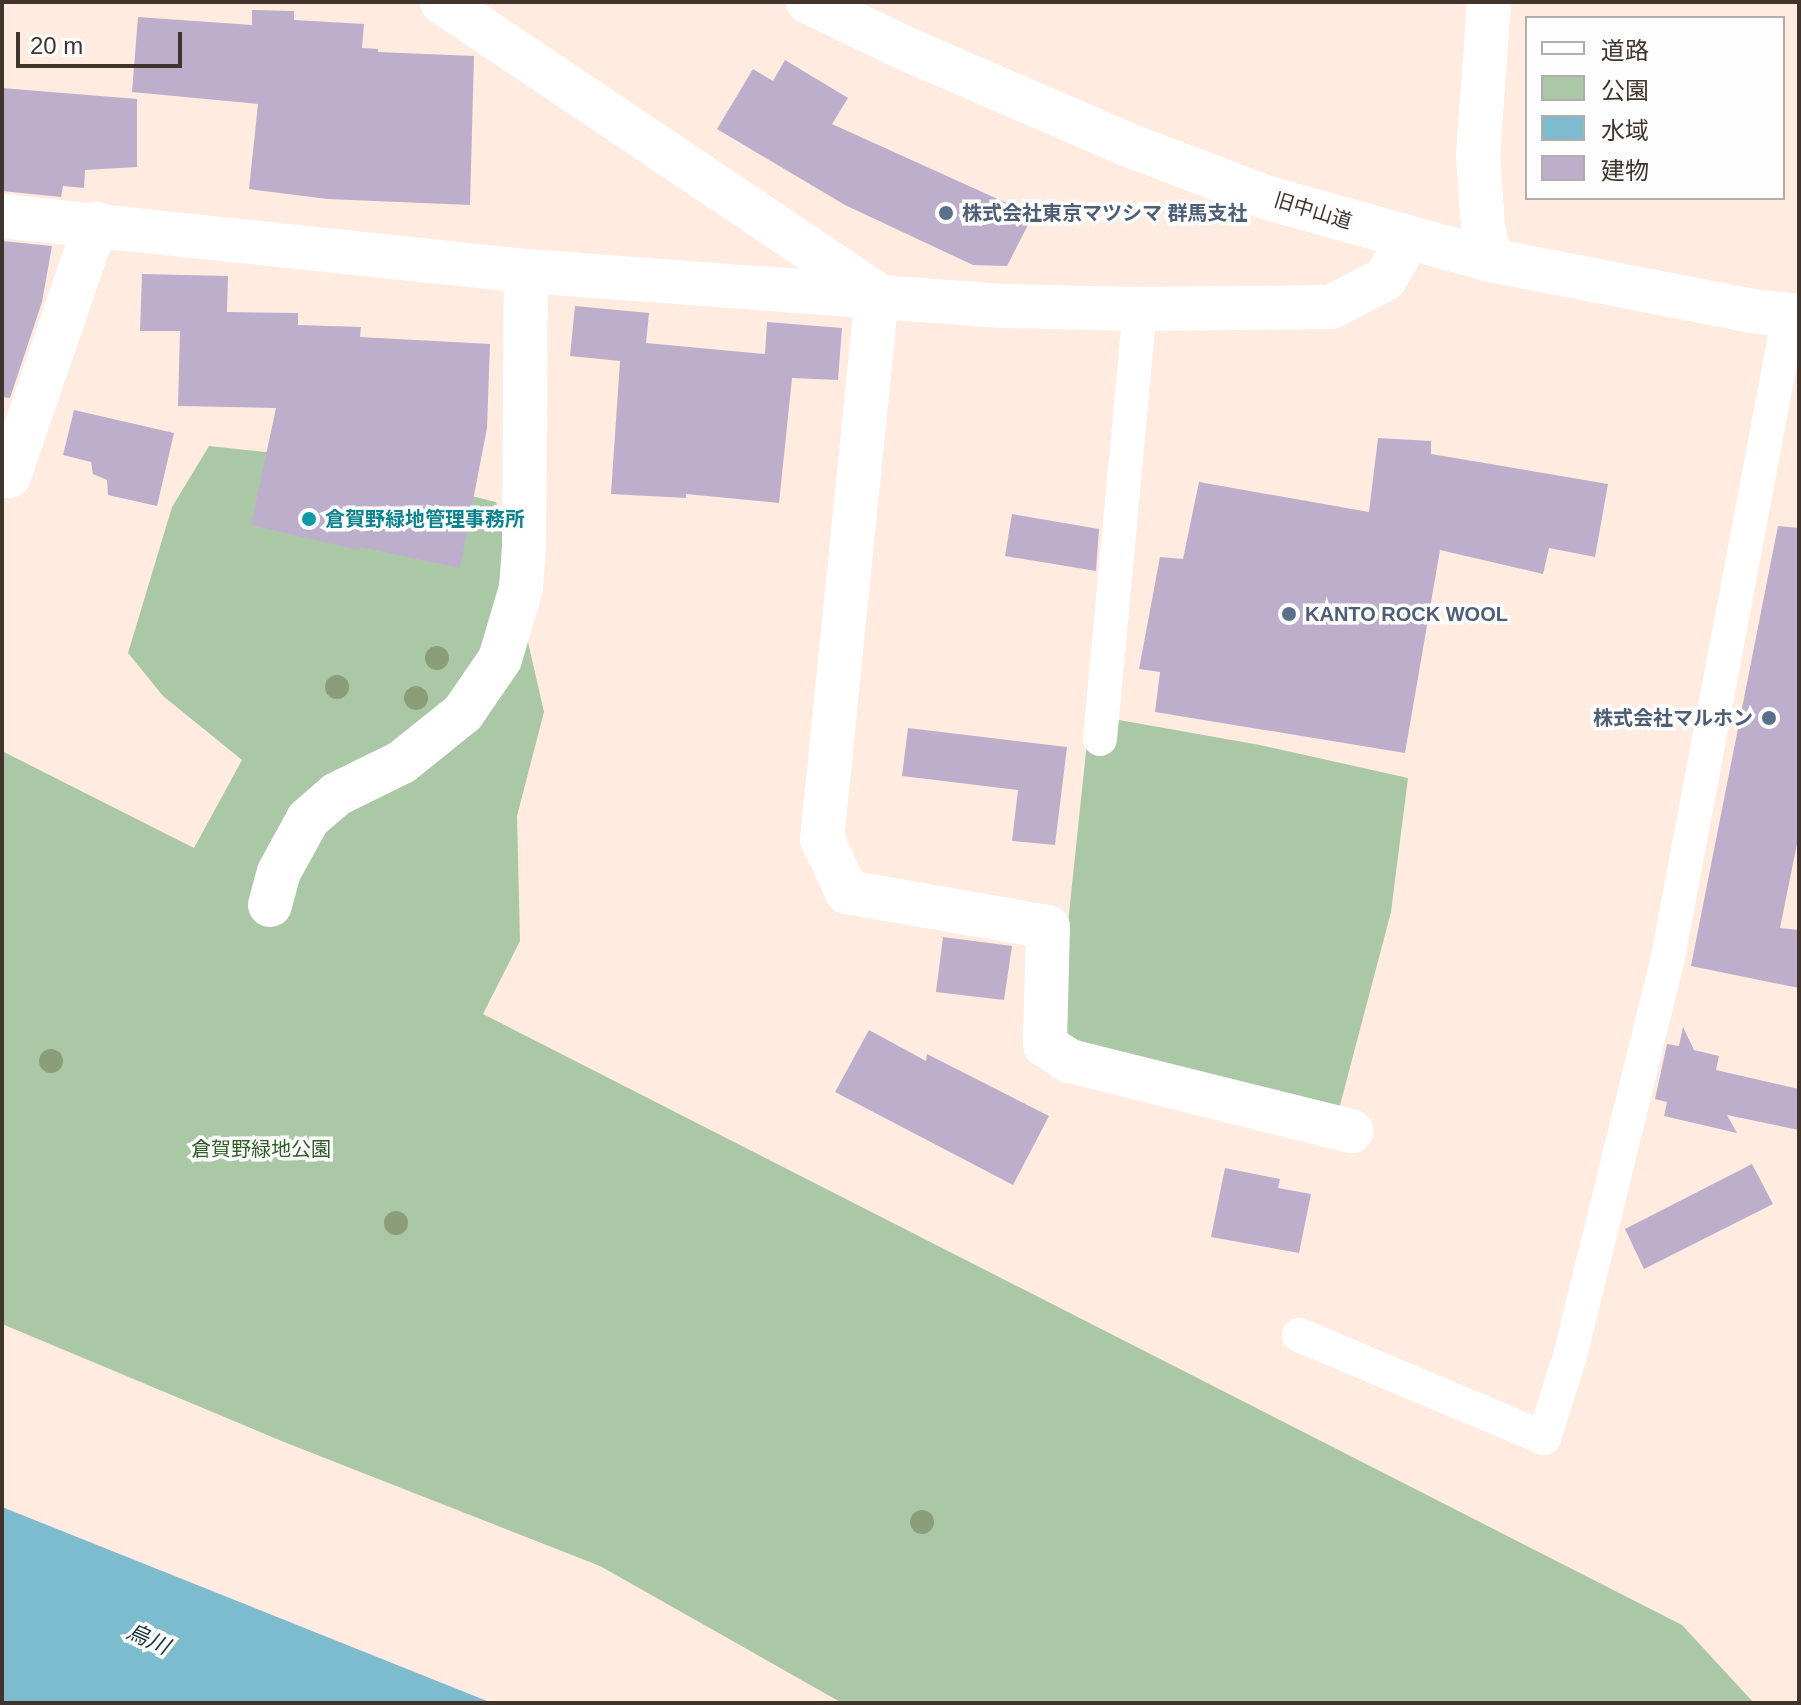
<!DOCTYPE html>
<meta charset="utf-8">
<style>
body{margin:0}
#map{position:relative;width:1801px;height:1705px;overflow:hidden;background:#ffebe0;font-family:Helvetica,"Noto Sans JP",sans-serif}
div>[style]{position:absolute}
[style*='--x']{left:calc(var(--x)*1px);top:calc(var(--y)*1px);width:calc(var(--w)*1px);rotate:calc(var(--a)*1deg)}
.green>*{inset:0;background:#abc8a6}
.water>*{inset:0;background:#7dbccf}
.building>*{inset:0;background:#bdaecb}
.service>*{height:34px;margin:-17px;padding:0 17px;transform-origin:17px;border-radius:17px;background:#fff}
.minor>*{height:44px;margin:-22px;padding:0 22px;transform-origin:22px;border-radius:22px;background:#fff}
.secondary>*{height:44px;margin:-22px;padding:0 22px;transform-origin:22px;border-radius:22px;background:#fff}
.trees>*{width:24px;height:24px;margin:-12px;border-radius:50%;background:#8c9d7a}
.dots>*{width:22px;height:22px;translate:-50% -50%;box-sizing:border-box;border:4px solid #fdfdfd;border-radius:50%}
span{translate:-50% -50%;white-space:nowrap;text-align:center;line-height:1.15;-webkit-text-stroke:7px #fdfdfd;paint-order:stroke}
.street-label{font-size:20px;color:#41342d}
.service-label{font-size:20px;color:#4e5e75;font-weight:700}
.left{translate:0 -50%;text-align:left}
.right{translate:-100% -50%;text-align:right}
.culture-label{font-size:20px;color:#0d838f;font-weight:700}
.park-label{font-size:20px;color:#2e5d26}
.water-label{font-size:22px;color:#13323b;font-style:italic}
.frame{position:absolute;inset:0;border:4px solid #41342d;pointer-events:none}
.legend{position:absolute;left:1525px;top:16px;width:260px;height:184px;box-sizing:border-box;background:#fdfdfd;border:2px solid #b2adaa;margin:0;padding:10px 14px;list-style:none;font-size:24px;color:#41342d}
.legend li{display:flex;align-items:center;gap:16px;height:40px}
.legend b{width:40px;border:2px solid #b2adaa}
.scale{position:absolute;left:16px;top:32px;width:166px;height:36px;box-sizing:border-box;border:4px solid #41342d;border-top:0;padding-left:10px;font-size:24px;line-height:28px;white-space:nowrap;color:#41342d;-webkit-text-stroke:6px #fdfdfd;paint-order:stroke}
</style>
<div id="map">
<div class="green">
<i style="clip-path:polygon(209px 446px,314px 457px,496px 502px,544px 712px,517px 816px,520px 941px,483px 1014px,1682px 1625px,1754px 1703px,842px 1703px,600px 1566px,284px 1442px,2px 1324px,2px 751px,194px 848px,242px 760px,163px 696px,128px 653px,172px 507px)"></i>
<i style="clip-path:polygon(1119px 720px,1260px 745px,1408px 778px,1391px 912px,1339px 1109px,1086px 1045px,1057px 1028px,1087px 742px)"></i>
</div>
<div class="water">
<i style="clip-path:polygon(2px 1507px,492px 1703px,2px 1703px)"></i>
</div>
<div class="building">
<i style="clip-path:polygon(252px 10px,294px 11px,294px 20px,364px 24px,362px 48px,378px 49px,378px 52px,474px 56px,470px 205px,327px 199px,249px 189px,258px 104px,132px 92px,138px 17px,252px 25px)"></i>
<i style="clip-path:polygon(785px 60px,848px 98px,832px 124px,1033px 215px,1007px 266px,973px 265px,845px 205px,717px 129px,753px 69px,773px 81px)"></i>
<i style="clip-path:polygon(2px 88px,137px 99px,137px 167px,85px 170px,84px 188px,63px 186px,61px 197px,2px 191px)"></i>
<i style="clip-path:polygon(2px 241px,52px 246px,42px 302px,10px 398px,2px 397px)"></i>
<i style="clip-path:polygon(142px 274px,228px 276px,227px 312px,298px 313px,298px 325px,361px 327px,360px 337px,490px 344px,487px 428px,460px 568px,360px 547px,359px 550px,251px 525px,276px 408px,178px 406px,180px 331px,140px 331px)"></i>
<i style="clip-path:polygon(575px 306px,649px 313px,646px 343px,765px 354px,767px 322px,842px 328px,838px 380px,792px 378px,779px 503px,686px 494px,686px 498px,611px 494px,620px 361px,570px 356px)"></i>
<i style="clip-path:polygon(74px 410px,174px 433px,157px 506px,108px 495px,107px 480px,93px 474px,91px 462px,63px 455px)"></i>
<i style="clip-path:polygon(1378px 438px,1431px 441px,1431px 454px,1608px 484px,1595px 557px,1549px 548px,1543px 574px,1440px 550px,1405px 753px,1155px 712px,1160px 672px,1139px 669px,1160px 557px,1183px 559px,1199px 482px,1369px 512px)"></i>
<i style="clip-path:polygon(1012px 514px,1099px 529px,1096px 571px,1005px 556px)"></i>
<i style="clip-path:polygon(1778px 526px,1799px 528px,1799px 834px,1780px 928px,1799px 930px,1799px 988px,1691px 966px)"></i>
<i style="clip-path:polygon(908px 728px,1067px 747px,1055px 845px,1012px 841px,1018px 790px,902px 776px)"></i>
<i style="clip-path:polygon(943px 937px,1012px 946px,1004px 1000px,936px 992px)"></i>
<i style="clip-path:polygon(1683px 1027px,1694px 1050px,1719px 1056px,1716px 1070px,1799px 1089px,1799px 1130px,1727px 1115px,1737px 1133px,1664px 1116px,1667px 1102px,1655px 1099px,1667px 1044px,1679px 1046px)"></i>
<i style="clip-path:polygon(869px 1030px,926px 1061px,927px 1054px,1049px 1116px,1013px 1185px,835px 1092px)"></i>
<i style="clip-path:polygon(1752px 1164px,1773px 1204px,1644px 1269px,1625px 1229px)"></i>
<i style="clip-path:polygon(1225px 1168px,1280px 1179px,1278px 1188px,1311px 1194px,1299px 1253px,1211px 1237px)"></i>
</div>
<div class="service">
<i style="--x:1100;--y:739;--w:432;--a:-84.7"></i>
<i style="--x:1299;--y:1335;--w:266;--a:22.8"></i>
<i style="--x:1544;--y:1438;--w:86;--a:-72.4"></i>
<i style="--x:1570;--y:1356;--w:406;--a:-76.2"></i>
<i style="--x:1667;--y:962;--w:658;--a:-79.32"></i>
</div>
<div class="minor">
<i style="--x:442;--y:2;--w:522;--a:33.9"></i>
<i style="--x:1489;--y:2;--w:153;--a:94.1"></i>
<i style="--x:1478;--y:155;--w:71;--a:86"></i>
<i style="--x:1483;--y:226;--w:35;--a:78"></i>
<i style="--x:2;--y:216;--w:527;--a:5.99"></i>
<i style="--x:526;--y:271;--w:481;--a:4.2"></i>
<i style="--x:1006;--y:306;--w:134;--a:1.3"></i>
<i style="--x:1140;--y:309;--w:191;--a:-0.6"></i>
<i style="--x:1331;--y:307;--w:61;--a:-27.4"></i>
<i style="--x:1385;--y:279;--w:45;--a:-59.5"></i>
<i style="--x:877;--y:295;--w:547;--a:95.77"></i>
<i style="--x:822;--y:839;--w:59;--a:64.7"></i>
<i style="--x:847;--y:892;--w:204;--a:9.9"></i>
<i style="--x:1048;--y:927;--w:118;--a:91.5"></i>
<i style="--x:1045;--y:1045;--w:30;--a:33"></i>
<i style="--x:1070;--y:1061;--w:290;--a:14"></i>
<i style="--x:2;--y:476;--w:7;--a:0"></i>
<i style="--x:9;--y:476;--w:267;--a:-71"></i>
<i style="--x:270;--y:905;--w:34;--a:-75"></i>
<i style="--x:279;--y:872;--w:60;--a:-61.3"></i>
<i style="--x:308;--y:819;--w:38;--a:-41"></i>
<i style="--x:337;--y:794;--w:72;--a:-26.2"></i>
<i style="--x:402;--y:762;--w:78;--a:-38.8"></i>
<i style="--x:463;--y:713;--w:65;--a:-55.6"></i>
<i style="--x:500;--y:659;--w:74;--a:-73.5"></i>
<i style="--x:521;--y:588;--w:42;--a:-85.9"></i>
<i style="--x:524;--y:546;--w:275;--a:-89.6"></i>
</div>
<div class="secondary">
<i style="--x:808;--y:2;--w:112;--a:25.4"></i>
<i style="--x:909;--y:50;--w:236;--a:23.4"></i>
<i style="--x:1126;--y:144;--w:152;--a:20.8"></i>
<i style="--x:1268;--y:198;--w:230;--a:15.6"></i>
<i style="--x:1490;--y:260;--w:267;--a:11"></i>
<i style="--x:1752;--y:311;--w:47;--a:6.1"></i>
</div>
<div class="trees">
<i style="left:437px;top:658px"></i>
<i style="left:337px;top:687px"></i>
<i style="left:416px;top:698px"></i>
<i style="left:51px;top:1061px"></i>
<i style="left:396px;top:1223px"></i>
<i style="left:922px;top:1522px"></i>
</div>
<div class="dots">
<i style="left:946px;top:213px;background:#5c6f8a"></i>
<i style="left:309px;top:519px;background:#0f9aa8"></i>
<i style="left:1289px;top:614px;background:#5c6f8a"></i>
<i style="left:1769px;top:718px;background:#5c6f8a"></i>
</div>
<div class="street-label">
<span style="left:1313px;top:211px;rotate:17deg">旧中山道</span>
</div>
<div class="service-label">
<span class="left" style="left:962px;top:213px">株式会社東京マツシマ 群馬支社</span>
<span class="left" style="left:1305px;top:614px">KANTO ROCK WOOL</span>
<span class="right" style="left:1753px;top:718px">株式会社マルホン</span>
</div>
<div class="culture-label">
<span class="left" style="left:325px;top:519px">倉賀野緑地管理事務所</span>
</div>
<div class="park-label">
<span style="left:261px;top:1149px">倉賀野緑地公園</span>
</div>
<div class="water-label">
<span style="left:148px;top:1639px;rotate:24deg">烏川</span>
</div>
<div class="frame"></div>
<ul class="legend">
<li><b style="height:10px;background:#fff"></b>道路</li>
<li><b style="height:22px;background:#abc8a6"></b>公園</li>
<li><b style="height:22px;background:#7dbccf"></b>水域</li>
<li><b style="height:22px;background:#bdaecb"></b>建物</li>
</ul>
<div class="scale">20 m</div>
</div>
